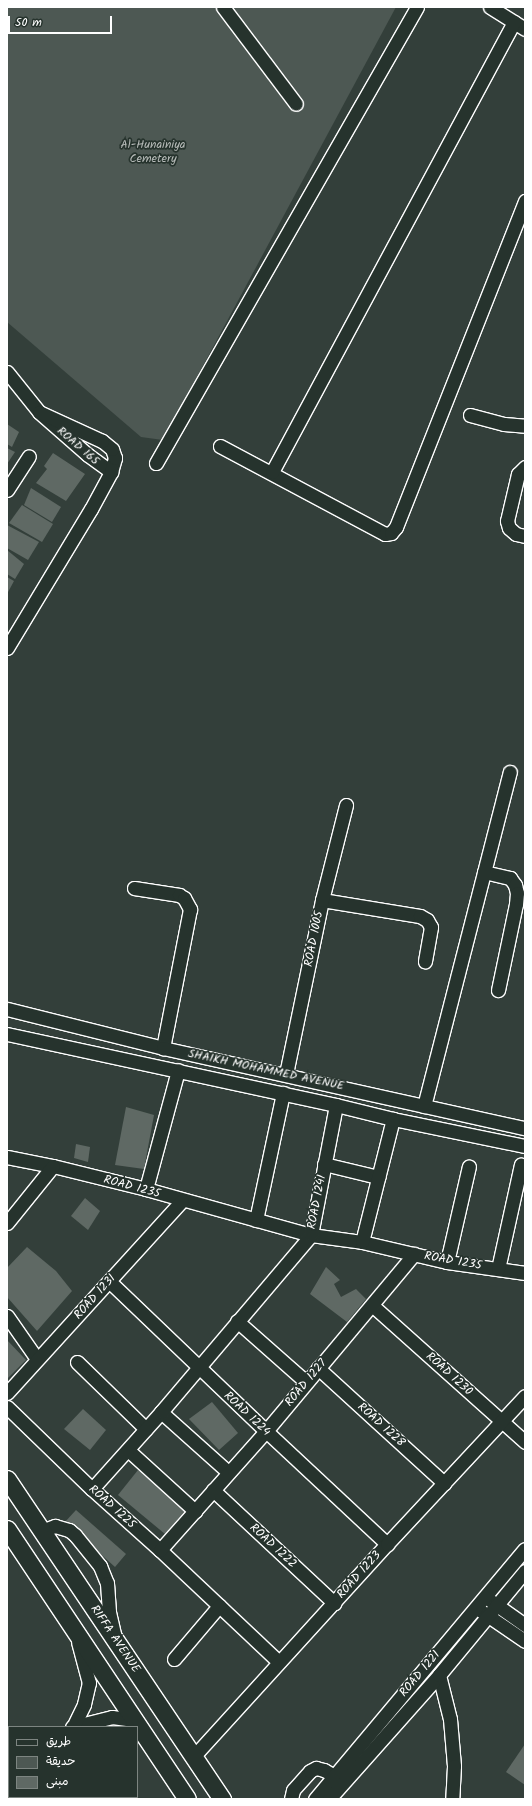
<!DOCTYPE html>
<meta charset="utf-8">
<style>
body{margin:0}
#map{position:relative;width:532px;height:1806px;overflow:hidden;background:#333f3a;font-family:Kalam,"Playpen Sans Arabic",sans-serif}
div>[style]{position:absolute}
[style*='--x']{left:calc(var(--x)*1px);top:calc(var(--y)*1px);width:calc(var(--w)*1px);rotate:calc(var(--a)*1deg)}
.green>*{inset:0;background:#4d5853}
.building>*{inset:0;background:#5f6964}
.roads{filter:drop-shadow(1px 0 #fff) drop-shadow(-1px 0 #fff) drop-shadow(0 1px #fff) drop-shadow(0 -1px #fff)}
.minor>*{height:13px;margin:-6.5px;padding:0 6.5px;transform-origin:6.5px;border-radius:6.5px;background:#26332d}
.major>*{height:17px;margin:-8.5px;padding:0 8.5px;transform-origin:8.5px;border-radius:8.5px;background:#26332d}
span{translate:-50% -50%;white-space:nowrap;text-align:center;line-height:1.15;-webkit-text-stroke:3.5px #26332d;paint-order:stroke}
.park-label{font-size:12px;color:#b8bcba}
.street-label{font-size:12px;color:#fff}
.frame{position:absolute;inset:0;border:8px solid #fff;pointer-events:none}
.legend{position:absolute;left:8px;top:1726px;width:130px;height:72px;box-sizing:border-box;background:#26332d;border:1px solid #7d8581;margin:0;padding:5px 7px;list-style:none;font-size:12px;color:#fff}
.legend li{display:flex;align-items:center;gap:8px;height:20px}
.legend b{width:20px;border:1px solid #7d8581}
.scale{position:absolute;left:8px;top:16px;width:104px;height:18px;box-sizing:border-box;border:2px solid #fff;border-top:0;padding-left:5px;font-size:12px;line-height:14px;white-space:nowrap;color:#fff;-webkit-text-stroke:3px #26332d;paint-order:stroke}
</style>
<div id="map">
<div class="green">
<i style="clip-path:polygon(7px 7px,396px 7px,163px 440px,141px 437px,7px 322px)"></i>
</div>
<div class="building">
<i style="clip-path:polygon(7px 424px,19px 432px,12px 447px,7px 444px)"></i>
<i style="clip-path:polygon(7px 448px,15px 452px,7px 464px)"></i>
<i style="clip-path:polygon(53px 453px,85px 474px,66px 501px,36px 483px,47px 469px,44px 466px)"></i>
<i style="clip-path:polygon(31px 488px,61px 507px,52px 522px,24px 505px)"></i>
<i style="clip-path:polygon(22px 505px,53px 524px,42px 542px,9px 523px)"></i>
<i style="clip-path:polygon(7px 525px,39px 542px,28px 560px,7px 548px)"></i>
<i style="clip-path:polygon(7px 550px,24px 564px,15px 579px,7px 574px)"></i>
<i style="clip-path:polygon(7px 577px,14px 581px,7px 594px)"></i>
<i style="clip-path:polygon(126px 1107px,154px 1115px,144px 1169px,115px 1165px)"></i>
<i style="clip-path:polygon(76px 1144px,90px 1147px,88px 1162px,74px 1158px)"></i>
<i style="clip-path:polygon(85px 1198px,100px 1211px,88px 1230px,71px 1216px)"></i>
<i style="clip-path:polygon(27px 1247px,56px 1271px,72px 1291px,37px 1331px,7px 1297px,7px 1268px)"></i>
<i style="clip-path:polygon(326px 1267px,340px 1280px,334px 1284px,341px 1297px,356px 1289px,366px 1299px,347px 1322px,310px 1294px)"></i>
<i style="clip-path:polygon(7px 1340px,26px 1360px,7px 1379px)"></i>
<i style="clip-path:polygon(212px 1402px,238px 1433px,219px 1450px,189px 1419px)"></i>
<i style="clip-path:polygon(83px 1409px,106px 1430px,90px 1450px,64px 1429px)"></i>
<i style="clip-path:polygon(138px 1470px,186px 1510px,165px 1534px,118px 1495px)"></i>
<i style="clip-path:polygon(76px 1510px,126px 1554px,115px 1567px,65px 1522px)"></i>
<i style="clip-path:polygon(525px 1744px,525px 1785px,506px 1772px)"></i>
</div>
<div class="roads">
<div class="minor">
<i style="--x:223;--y:7;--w:121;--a:53"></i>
<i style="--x:490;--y:7;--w:41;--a:32.2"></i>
<i style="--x:7;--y:372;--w:51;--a:51.3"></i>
<i style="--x:39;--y:412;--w:65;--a:41.3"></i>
<i style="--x:88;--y:455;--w:29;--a:36"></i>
<i style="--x:470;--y:415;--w:35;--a:15"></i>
<i style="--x:504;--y:424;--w:21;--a:5"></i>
<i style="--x:220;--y:446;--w:187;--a:28.1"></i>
<i style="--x:385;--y:534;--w:6;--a:-9"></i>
<i style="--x:391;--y:533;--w:8;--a:-50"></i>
<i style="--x:396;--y:527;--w:351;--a:-68.4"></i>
<i style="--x:156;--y:463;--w:525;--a:-60.21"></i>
<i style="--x:525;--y:467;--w:10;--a:135"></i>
<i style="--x:518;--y:474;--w:48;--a:103.2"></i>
<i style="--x:507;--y:521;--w:7;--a:74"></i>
<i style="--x:509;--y:528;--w:9;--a:41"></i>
<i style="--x:516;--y:534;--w:9;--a:13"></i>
<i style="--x:272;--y:472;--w:511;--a:-61.73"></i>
<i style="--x:7;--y:490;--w:40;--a:-57.1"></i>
<i style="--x:7;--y:648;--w:162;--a:-58.9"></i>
<i style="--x:91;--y:509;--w:42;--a:-61.6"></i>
<i style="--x:111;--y:472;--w:15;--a:-74"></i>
<i style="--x:115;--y:458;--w:9;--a:-108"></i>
<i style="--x:112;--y:449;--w:13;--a:-141"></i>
<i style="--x:102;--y:441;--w:69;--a:-155.3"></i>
<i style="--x:484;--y:872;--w:27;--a:13"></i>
<i style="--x:510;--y:878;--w:9;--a:54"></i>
<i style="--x:515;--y:885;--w:8;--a:76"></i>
<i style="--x:517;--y:893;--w:11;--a:95"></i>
<i style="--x:516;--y:904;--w:88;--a:101.8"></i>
<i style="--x:134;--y:888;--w:46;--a:8.8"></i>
<i style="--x:179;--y:895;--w:6;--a:31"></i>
<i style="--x:184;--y:898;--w:13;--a:61"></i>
<i style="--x:190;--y:909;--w:142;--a:101"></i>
<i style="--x:322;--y:900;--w:99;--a:9.3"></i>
<i style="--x:420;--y:916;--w:8;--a:30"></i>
<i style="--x:427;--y:920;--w:8;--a:60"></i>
<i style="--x:431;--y:927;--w:35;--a:100"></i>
<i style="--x:7;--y:1009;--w:161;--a:14"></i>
<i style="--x:163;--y:1048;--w:371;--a:12.5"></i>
<i style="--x:7;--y:1034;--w:337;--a:12.2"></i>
<i style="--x:336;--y:1105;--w:59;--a:13.8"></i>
<i style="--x:393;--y:1119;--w:135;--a:11.6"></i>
<i style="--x:286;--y:1074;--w:178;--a:-78.3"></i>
<i style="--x:322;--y:900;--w:98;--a:-75.8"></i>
<i style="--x:424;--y:1106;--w:345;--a:-75.6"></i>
<i style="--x:7;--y:1157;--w:47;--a:11.1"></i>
<i style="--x:53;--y:1166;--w:96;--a:13.9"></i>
<i style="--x:146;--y:1189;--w:171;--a:15.6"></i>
<i style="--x:311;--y:1235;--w:51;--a:7.8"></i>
<i style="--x:362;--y:1242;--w:87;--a:13.2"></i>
<i style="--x:447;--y:1262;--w:79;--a:8"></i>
<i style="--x:324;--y:1164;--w:56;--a:13.5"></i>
<i style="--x:146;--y:1189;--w:123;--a:-74.9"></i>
<i style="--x:256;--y:1220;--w:130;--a:-78"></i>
<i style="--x:7;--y:1223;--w:73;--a:-51.1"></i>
<i style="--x:362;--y:1242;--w:127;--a:-75.9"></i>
<i style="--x:447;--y:1262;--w:98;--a:-77.1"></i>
<i style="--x:498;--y:1269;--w:107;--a:-77.6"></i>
<i style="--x:110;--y:1282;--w:216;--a:43.7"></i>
<i style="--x:266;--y:1431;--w:166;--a:43"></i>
<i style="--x:373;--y:1306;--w:204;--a:41.8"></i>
<i style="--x:7;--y:1316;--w:52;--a:55.1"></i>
<i style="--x:237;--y:1321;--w:92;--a:41.5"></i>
<i style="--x:77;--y:1362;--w:96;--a:44.2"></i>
<i style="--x:318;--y:1368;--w:171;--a:42.4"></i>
<i style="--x:7;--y:1393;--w:260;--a:-47.7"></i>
<i style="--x:7;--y:1407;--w:118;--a:44"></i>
<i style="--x:92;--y:1489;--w:91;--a:41.9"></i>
<i style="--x:160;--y:1550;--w:163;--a:43.3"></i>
<i style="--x:161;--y:1412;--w:90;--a:41.8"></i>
<i style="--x:128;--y:1450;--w:91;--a:42.3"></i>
<i style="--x:92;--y:1489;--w:103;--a:-48.1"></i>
<i style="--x:161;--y:1412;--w:232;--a:-49.7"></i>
<i style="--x:311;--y:1235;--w:132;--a:-79.1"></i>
<i style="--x:213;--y:1490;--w:166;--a:43"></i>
<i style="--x:41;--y:1531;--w:15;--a:-20"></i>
<i style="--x:55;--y:1526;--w:15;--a:16"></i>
<i style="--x:69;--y:1530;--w:8;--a:40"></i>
<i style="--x:75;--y:1535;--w:40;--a:51"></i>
<i style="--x:100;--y:1566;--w:18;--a:68"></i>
<i style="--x:107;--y:1583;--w:29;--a:86"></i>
<i style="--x:109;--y:1612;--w:23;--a:77"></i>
<i style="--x:160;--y:1550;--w:159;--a:-48.3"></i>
<i style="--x:266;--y:1431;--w:231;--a:-50.1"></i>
<i style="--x:491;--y:1601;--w:42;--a:35.2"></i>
<i style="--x:481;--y:1611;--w:53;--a:34.3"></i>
<i style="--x:174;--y:1659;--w:70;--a:-49.7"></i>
<i style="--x:439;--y:1675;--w:45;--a:76"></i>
<i style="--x:450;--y:1719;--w:47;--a:85.1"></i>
<i style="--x:454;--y:1766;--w:33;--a:93"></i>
<i style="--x:72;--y:1727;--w:41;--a:-14"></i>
<i style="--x:112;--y:1717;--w:22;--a:8"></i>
<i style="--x:73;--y:1727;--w:25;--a:-64"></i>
<i style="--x:84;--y:1704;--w:22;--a:-77"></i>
<i style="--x:89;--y:1683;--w:42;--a:-105"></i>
<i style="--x:194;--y:1756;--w:287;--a:-47.7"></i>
<i style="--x:387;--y:1544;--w:202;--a:-47"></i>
<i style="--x:7;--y:1774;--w:3;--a:45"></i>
<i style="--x:26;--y:1797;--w:3;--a:45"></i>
<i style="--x:291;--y:1799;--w:9;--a:-77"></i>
<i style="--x:293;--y:1790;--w:25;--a:-48"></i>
<i style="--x:310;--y:1771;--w:7;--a:-27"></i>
<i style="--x:316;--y:1768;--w:8;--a:14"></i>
<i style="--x:324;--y:1770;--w:12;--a:31"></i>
<i style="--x:315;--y:1799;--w:326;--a:-50"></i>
<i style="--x:329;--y:1799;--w:166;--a:-48.4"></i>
<i style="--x:439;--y:1675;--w:135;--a:-50.4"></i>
</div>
<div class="major">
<i style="--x:7;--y:1479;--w:386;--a:56.1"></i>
<i style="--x:7;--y:1529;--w:324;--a:56.3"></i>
</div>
</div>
<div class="park-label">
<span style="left:153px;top:152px">Al-Hunainiya<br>Cemetery</span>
</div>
<div class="street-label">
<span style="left:78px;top:446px;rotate:41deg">ROAD 165</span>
<span style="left:314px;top:939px;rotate:-79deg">ROAD 1005</span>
<span style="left:266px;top:1070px;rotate:12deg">SHAIKH MOHAMMED AVENUE</span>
<span style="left:132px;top:1187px;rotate:15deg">ROAD 1235</span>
<span style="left:317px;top:1202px;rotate:-79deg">ROAD 1241</span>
<span style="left:453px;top:1261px;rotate:10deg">ROAD 1235</span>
<span style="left:95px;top:1297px;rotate:-48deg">ROAD 1231</span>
<span style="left:449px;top:1374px;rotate:42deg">ROAD 1230</span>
<span style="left:306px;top:1383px;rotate:-50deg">ROAD 1227</span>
<span style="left:247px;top:1414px;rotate:43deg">ROAD 1224</span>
<span style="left:381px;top:1425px;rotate:42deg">ROAD 1228</span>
<span style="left:112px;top:1507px;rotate:42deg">ROAD 1225</span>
<span style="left:273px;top:1546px;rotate:43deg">ROAD 1222</span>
<span style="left:359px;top:1575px;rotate:-48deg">ROAD 1223</span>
<span style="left:115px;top:1639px;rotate:56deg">RIFFA AVENUE</span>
<span style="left:420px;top:1674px;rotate:-50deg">ROAD 1221</span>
</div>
<div class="frame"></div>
<ul class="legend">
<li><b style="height:5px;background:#26332d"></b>طريق</li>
<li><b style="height:11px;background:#4d5853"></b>حديقة</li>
<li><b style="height:11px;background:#5f6964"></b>مبنى</li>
</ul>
<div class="scale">50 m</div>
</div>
